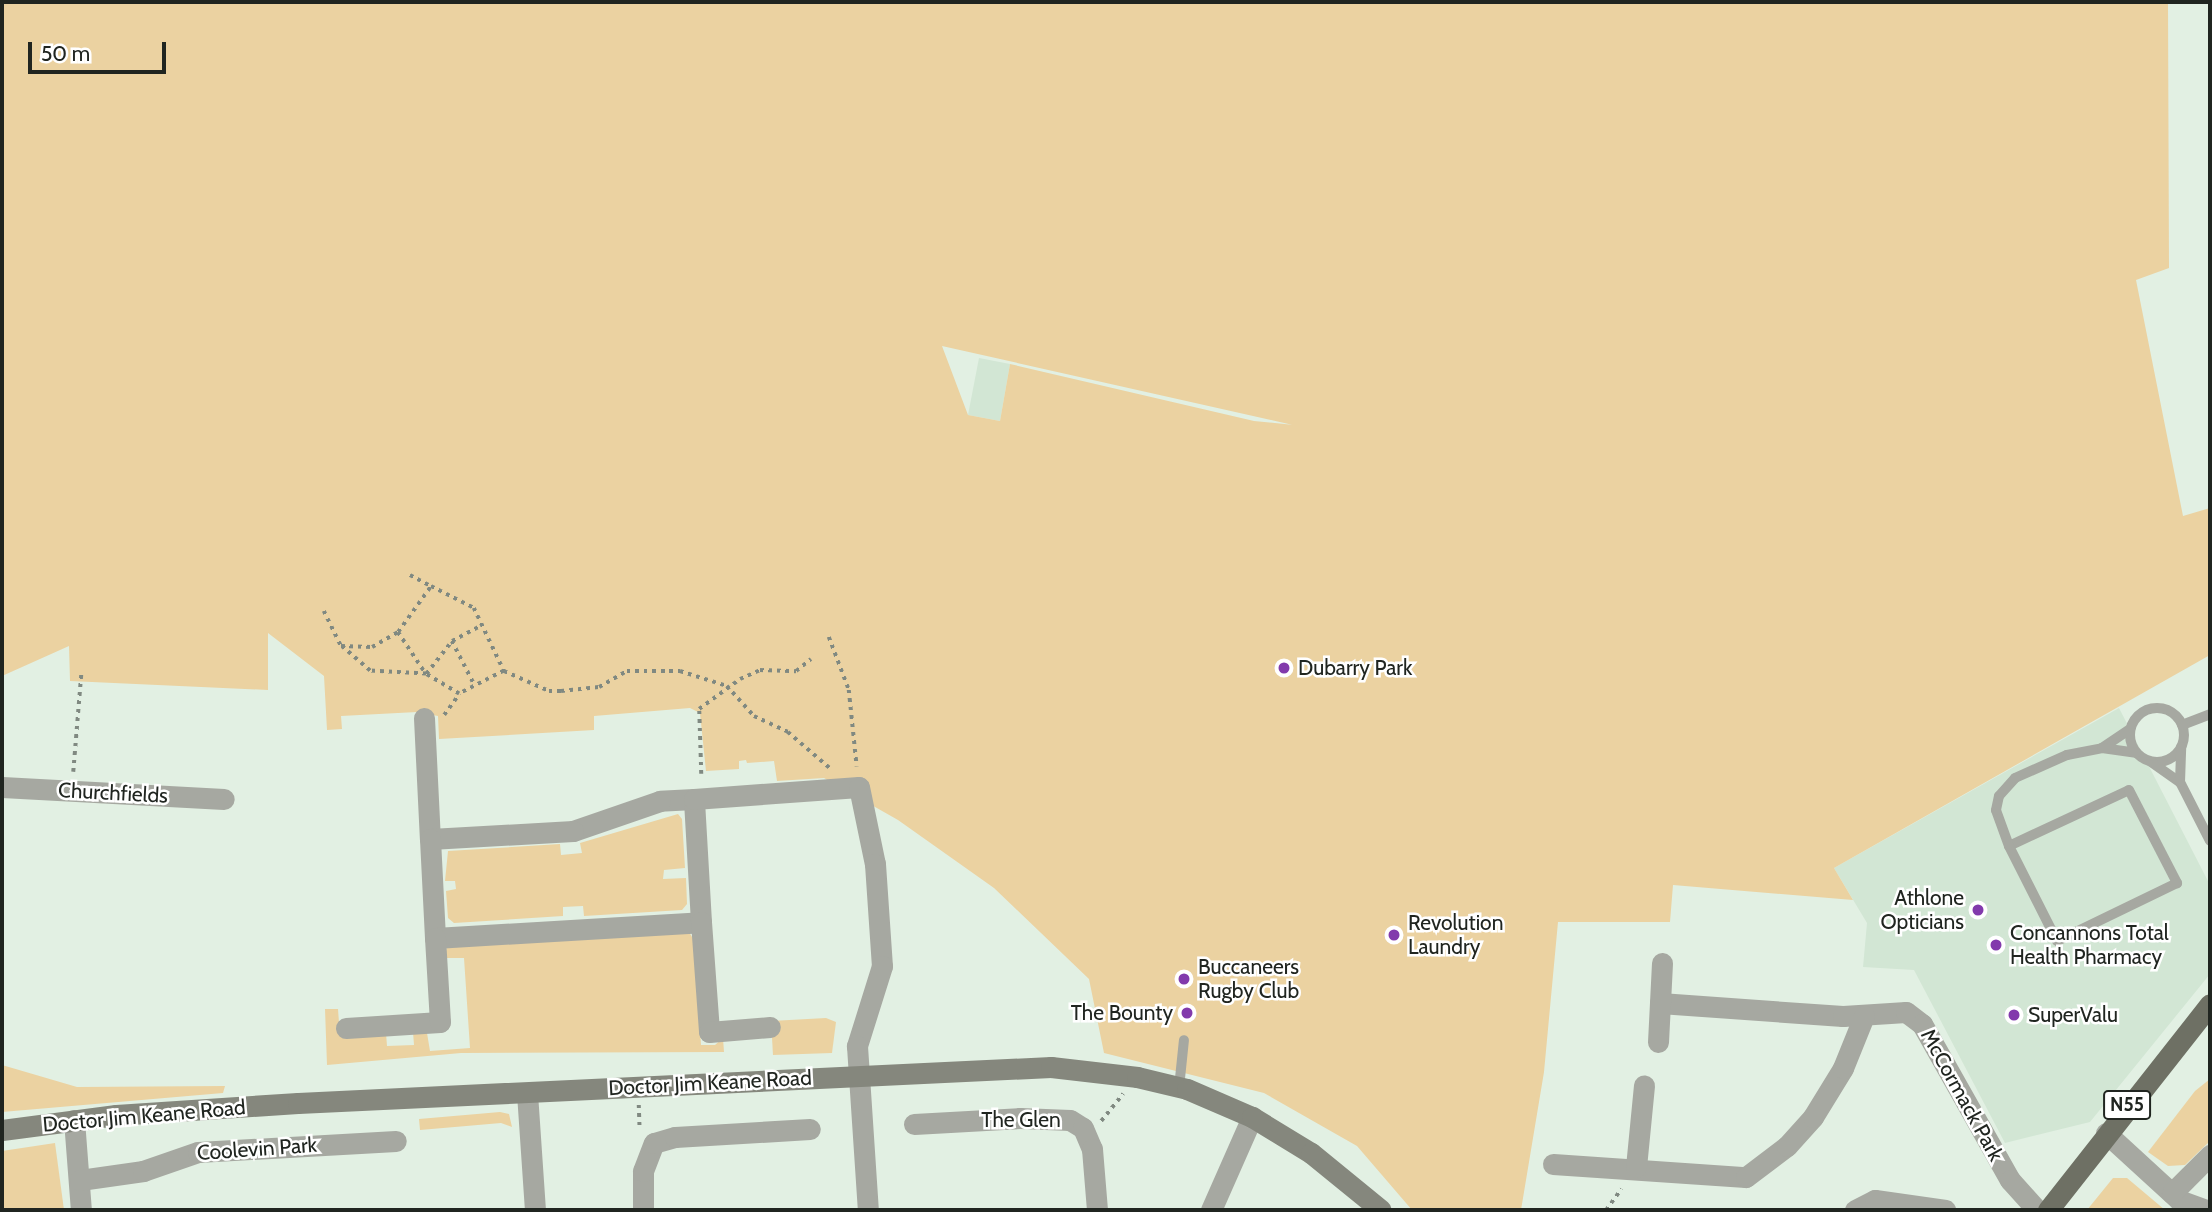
<!DOCTYPE html>
<style>
body{margin:0}
#map{position:relative;width:2212px;height:1212px;overflow:hidden;background:#e2f0e3;font-family:Cabin,sans-serif}
div>[style]{position:absolute}
[style*='--x']{left:calc(var(--x)*1px);top:calc(var(--y)*1px);width:calc(var(--w)*1px);rotate:calc(var(--a)*1deg)}
.built>*{inset:0;background:#d2e6d4}
.green>*{inset:0;background:#ebd2a1}
.path>*{height:3.5px;margin-top:-1.75px;transform-origin:0;background:repeating-linear-gradient(90deg,#808981 0 3.5px,transparent 0 8.5px)}
.lane>*{height:10px;margin:-5px;padding:0 5px;transform-origin:5px;border-radius:5px;background:#a6a8a1}
.lane>.ring{margin:-5px;padding:0;box-sizing:content-box;background:none;border:10px solid #a6a8a1;border-radius:50%}
.street>*{height:21px;margin:-10.5px;padding:0 10.5px;transform-origin:10.5px;border-radius:10.5px;background:#a6a8a1}
.secondary>*{height:21px;margin:-10.5px;padding:0 10.5px;transform-origin:10.5px;border-radius:10.5px;background:#85877d}
.primary>*{height:21px;margin:-10.5px;padding:0 10.5px;transform-origin:10.5px;border-radius:10.5px;background:#6e7064}
.dots>*{width:19px;height:19px;translate:-50% -50%;box-sizing:border-box;border:4px solid #fff;border-radius:50%}
span{translate:-50% -50%;white-space:nowrap;text-align:center;line-height:1.15;-webkit-text-stroke:5px #fff;paint-order:stroke}
.shield-label span{padding:2px 5px;background:#fff;border:2px solid;border-radius:5px;-webkit-text-stroke-width:0}
.shield-label{font-size:19px;color:#202520;font-weight:700}
.poi-label{font-size:21px;color:#202520}
.left{translate:0 -50%;text-align:left}
.right{translate:-100% -50%;text-align:right}
.street-label{font-size:21px;color:#202520}
.frame{position:absolute;inset:0;border:4px solid #202520;pointer-events:none}
.scale{position:absolute;left:28px;top:42px;width:138px;height:32px;box-sizing:border-box;border:4px solid #202520;border-top:0;padding-left:9px;font-size:21px;line-height:24px;white-space:nowrap;color:#202520;-webkit-text-stroke:5px #fff;paint-order:stroke}
</style>
<div id="map">
<div class="built">
<i style="clip-path:polygon(979px 358px,1010px 364px,1000px 421px,968px 415px)"></i>
<i style="clip-path:polygon(2119px 708px,2210px 885px,2210px 974px,2090px 1122px,2005px 1143px,1914px 970px,1863px 967px,1867px 923px,1834px 868px)"></i>
</div>
<div class="green">
<i style="clip-path:polygon(evenodd,2px 2px,2168px 2px,2169px 268px,2136px 280px,2183px 516px,2210px 508px,2210px 655px,1834px 868px,1853px 900px,1673px 885px,1670px 922px,1558px 922px,1544px 1072px,1521px 1210px,1412px 1210px,1357px 1146px,1264px 1093px,1104px 1053px,1089px 979px,994px 888px,898px 820px,824px 778px,777px 781px,774px 761px,747px 763px,746px 760px,739px 761px,739px 769px,706px 771px,700px 713px,690px 708px,594px 716px,594px 730px,439px 739px,438px 716px,417px 712px,341px 716px,342px 729px,327px 730px,324px 676px,268px 633px,268px 690px,70px 681px,69px 646px,2px 676px,2px 2px,942px 346px,1293px 425px,1294px 425px,1254px 421px,1010px 364px,1000px 421px,968px 415px,942px 346px)"></i>
<i style="clip-path:polygon(678px 814px,682px 819px,685px 868px,664px 870px,663px 879px,686px 878px,687px 904px,682px 910px,584px 916px,583px 906px,563px 907px,563px 916px,454px 923px,448px 918px,446px 891px,456px 889px,455px 881px,445px 881px,448px 851px,560px 844px,561px 855px,582px 853px,580px 843px)"></i>
<i style="clip-path:polygon(689px 932px,695px 942px,701px 1045px,715px 1045px,723px 1038px,724px 1052px,461px 1053px,327px 1065px,325px 1009px,338px 1009px,340px 1036px,386px 1033px,387px 1046px,414px 1045px,413px 1032px,427px 1033px,430px 1051px,470px 1048px,464px 958px,444px 958px,447px 947px)"></i>
<i style="clip-path:polygon(826px 1018px,836px 1022px,832px 1053px,773px 1055px,771px 1021px)"></i>
<i style="clip-path:polygon(2px 1065px,77px 1087px,225px 1086px,223px 1093px,2px 1112px)"></i>
<i style="clip-path:polygon(2210px 1079px,2210px 1141px,2185px 1165px,2168px 1166px,2148px 1152px,2195px 1091px)"></i>
<i style="clip-path:polygon(500px 1112px,509px 1114px,512px 1127px,501px 1123px,420px 1130px,419px 1119px)"></i>
<i style="clip-path:polygon(55px 1143px,64px 1210px,2px 1210px,2px 1151px)"></i>
<i style="clip-path:polygon(2113px 1178px,2127px 1178px,2165px 1210px,2087px 1210px)"></i>
</div>
<div class="path">
<i style="--x:410;--y:575;--w:24;--a:28"></i>
<i style="--x:324;--y:611;--w:39;--a:64"></i>
<i style="--x:398;--y:632;--w:50;--a:56.3"></i>
<i style="--x:426;--y:674;--w:42;--a:-51.8"></i>
<i style="--x:452;--y:641;--w:34;--a:-28"></i>
<i style="--x:829;--y:637;--w:57;--a:69.3"></i>
<i style="--x:849;--y:690;--w:77;--a:84.1"></i>
<i style="--x:452;--y:641;--w:51;--a:62.9"></i>
<i style="--x:504;--y:671;--w:51;--a:152.9"></i>
<i style="--x:459;--y:694;--w:39;--a:-149"></i>
<i style="--x:426;--y:674;--w:56;--a:-176.9"></i>
<i style="--x:370;--y:671;--w:38;--a:-139"></i>
<i style="--x:341;--y:646;--w:31;--a:2"></i>
<i style="--x:372;--y:647;--w:30;--a:-30"></i>
<i style="--x:398;--y:632;--w:57;--a:-54.3"></i>
<i style="--x:431;--y:586;--w:48;--a:27.1"></i>
<i style="--x:474;--y:608;--w:70;--a:64.5"></i>
<i style="--x:504;--y:671;--w:49;--a:24"></i>
<i style="--x:549;--y:691;--w:12;--a:0"></i>
<i style="--x:561;--y:691;--w:38;--a:-6"></i>
<i style="--x:599;--y:687;--w:32;--a:-30"></i>
<i style="--x:627;--y:671;--w:53;--a:0"></i>
<i style="--x:680;--y:671;--w:49;--a:17.7"></i>
<i style="--x:727;--y:686;--w:40;--a:48"></i>
<i style="--x:754;--y:716;--w:38;--a:25"></i>
<i style="--x:788;--y:732;--w:58;--a:40.8"></i>
<i style="--x:444;--y:715;--w:26;--a:-54"></i>
<i style="--x:73;--y:772;--w:98;--a:-85.3"></i>
<i style="--x:701;--y:774;--w:65;--a:-91.8"></i>
<i style="--x:699;--y:709;--w:51;--a:-36.2"></i>
<i style="--x:740;--y:679;--w:22;--a:-24"></i>
<i style="--x:760;--y:670;--w:36;--a:2"></i>
<i style="--x:796;--y:671;--w:19;--a:-39"></i>
<i style="--x:639;--y:1105;--w:24;--a:88"></i>
<i style="--x:1101;--y:1121;--w:35;--a:-51"></i>
<i style="--x:1606;--y:1210;--w:26;--a:-54"></i>
</div>
<div class="lane">
<i class="ring" style="left:2130px;top:708px;width:44px;height:44px"></i>
<i style="--x:2182;--y:725;--w:30;--a:-21"></i>
<i style="--x:2102;--y:748;--w:34;--a:-34"></i>
<i style="--x:2151;--y:762;--w:35;--a:35"></i>
<i style="--x:2180;--y:782;--w:66;--a:63"></i>
<i style="--x:2180;--y:782;--w:35;--a:-88"></i>
<i style="--x:2009;--y:846;--w:132;--a:-25"></i>
<i style="--x:2129;--y:790;--w:105;--a:62.7"></i>
<i style="--x:2177;--y:883;--w:133;--a:154.2"></i>
<i style="--x:2057;--y:941;--w:106;--a:-116.8"></i>
<i style="--x:2009;--y:846;--w:38;--a:-110"></i>
<i style="--x:1996;--y:810;--w:14;--a:-78"></i>
<i style="--x:1999;--y:796;--w:24;--a:-48"></i>
<i style="--x:2015;--y:778;--w:57;--a:-23.9"></i>
<i style="--x:2067;--y:755;--w:36;--a:-11"></i>
<i style="--x:2102;--y:748;--w:34;--a:8"></i>
<i style="--x:1179;--y:1088;--w:48;--a:-84.1"></i>
</div>
<div class="street">
<i style="--x:424;--y:718;--w:121;--a:87.2"></i>
<i style="--x:2;--y:787;--w:222;--a:3.1"></i>
<i style="--x:694;--y:799;--w:34;--a:177"></i>
<i style="--x:660;--y:801;--w:92;--a:161"></i>
<i style="--x:573;--y:831;--w:143;--a:176.8"></i>
<i style="--x:430;--y:839;--w:99;--a:87.1"></i>
<i style="--x:435;--y:938;--w:266;--a:-3.4"></i>
<i style="--x:701;--y:922;--w:123;--a:-93.3"></i>
<i style="--x:694;--y:799;--w:165;--a:-4.2"></i>
<i style="--x:859;--y:787;--w:79;--a:78.3"></i>
<i style="--x:875;--y:864;--w:102;--a:86.1"></i>
<i style="--x:882;--y:966;--w:84;--a:107.4"></i>
<i style="--x:857;--y:1046;--w:164;--a:86.2"></i>
<i style="--x:701;--y:922;--w:110;--a:85.8"></i>
<i style="--x:709;--y:1032;--w:61;--a:-4.7"></i>
<i style="--x:1660;--y:1003;--w:183;--a:4.1"></i>
<i style="--x:1843;--y:1016;--w:63;--a:-3.6"></i>
<i style="--x:1906;--y:1012;--w:20;--a:37"></i>
<i style="--x:1922;--y:1024;--w:179;--a:60.6"></i>
<i style="--x:2010;--y:1180;--w:40;--a:48"></i>
<i style="--x:346;--y:1028;--w:94;--a:-3.7"></i>
<i style="--x:440;--y:1022;--w:84;--a:-93.4"></i>
<i style="--x:1658;--y:1042;--w:79;--a:-87.1"></i>
<i style="--x:527;--y:1093;--w:117;--a:86.1"></i>
<i style="--x:74;--y:1120;--w:90;--a:85.6"></i>
<i style="--x:914;--y:1124;--w:106;--a:-3.2"></i>
<i style="--x:1020;--y:1118;--w:50;--a:2.3"></i>
<i style="--x:1070;--y:1120;--w:15;--a:32"></i>
<i style="--x:1083;--y:1128;--w:23;--a:67"></i>
<i style="--x:1092;--y:1149;--w:61;--a:85.3"></i>
<i style="--x:2106;--y:1133;--w:99;--a:42.5"></i>
<i style="--x:2179;--y:1200;--w:30;--a:20"></i>
<i style="--x:1553;--y:1164;--w:193;--a:3.9"></i>
<i style="--x:1746;--y:1177;--w:51;--a:-37.1"></i>
<i style="--x:1787;--y:1146;--w:39;--a:-48"></i>
<i style="--x:1813;--y:1117;--w:57;--a:-58.5"></i>
<i style="--x:1843;--y:1068;--w:56;--a:-68"></i>
<i style="--x:1636;--y:1167;--w:82;--a:-84.4"></i>
<i style="--x:80;--y:1180;--w:64;--a:-8.1"></i>
<i style="--x:143;--y:1171;--w:58;--a:-19.1"></i>
<i style="--x:198;--y:1152;--w:198;--a:-3.2"></i>
<i style="--x:2172;--y:1193;--w:54;--a:-45"></i>
<i style="--x:643;--y:1210;--w:39;--a:-90"></i>
<i style="--x:643;--y:1171;--w:30;--a:-69"></i>
<i style="--x:654;--y:1143;--w:22;--a:-16"></i>
<i style="--x:675;--y:1137;--w:135;--a:-3.4"></i>
<i style="--x:1211;--y:1210;--w:102;--a:-66.2"></i>
<i style="--x:1855;--y:1210;--w:22;--a:-27"></i>
<i style="--x:1875;--y:1200;--w:71;--a:8.1"></i>
</div>
<div class="secondary">
<i style="--x:2;--y:1130;--w:115;--a:-7.5"></i>
<i style="--x:116;--y:1115;--w:182;--a:-3.8"></i>
<i style="--x:298;--y:1103;--w:754;--a:-2.74"></i>
<i style="--x:1051;--y:1067;--w:87;--a:6.6"></i>
<i style="--x:1137;--y:1077;--w:51;--a:13.5"></i>
<i style="--x:1187;--y:1089;--w:71;--a:23.3"></i>
<i style="--x:1252;--y:1117;--w:69;--a:31.4"></i>
<i style="--x:1311;--y:1153;--w:90;--a:39.2"></i>
</div>
<div class="primary">
<i style="--x:2048;--y:1210;--w:262;--a:-51.8"></i>
</div>
<div class="dots">
<i style="left:1284px;top:668px;background:#823aac"></i>
<i style="left:1978px;top:910px;background:#823aac"></i>
<i style="left:1394px;top:935px;background:#823aac"></i>
<i style="left:1996px;top:945px;background:#823aac"></i>
<i style="left:1184px;top:979px;background:#823aac"></i>
<i style="left:1187px;top:1013px;background:#823aac"></i>
<i style="left:2014px;top:1015px;background:#823aac"></i>
</div>
<div class="shield-label">
<span style="left:2127px;top:1105px">N55</span>
</div>
<div class="poi-label">
<span class="left" style="left:1298px;top:668px">Dubarry Park</span>
<span class="right" style="left:1964px;top:910px">Athlone<br>Opticians</span>
<span class="left" style="left:1408px;top:935px">Revolution<br>Laundry</span>
<span class="left" style="left:2010px;top:945px">Concannons Total<br>Health Pharmacy</span>
<span class="left" style="left:1198px;top:979px">Buccaneers<br>Rugby Club</span>
<span class="right" style="left:1173px;top:1013px">The Bounty</span>
<span class="left" style="left:2028px;top:1015px">SuperValu</span>
</div>
<div class="street-label">
<span style="left:113px;top:793px;rotate:3deg">Churchfields</span>
<span style="left:710px;top:1083px;rotate:-3deg">Doctor Jim Keane Road</span>
<span style="left:1962px;top:1095px;rotate:61deg">McCormack Park</span>
<span style="left:144px;top:1116px;rotate:-5deg">Doctor Jim Keane Road</span>
<span style="left:1021px;top:1120px">The Glen</span>
<span style="left:257px;top:1149px;rotate:-4deg">Coolevin Park</span>
</div>
<div class="frame"></div>
<div class="scale">50 m</div>
</div>
